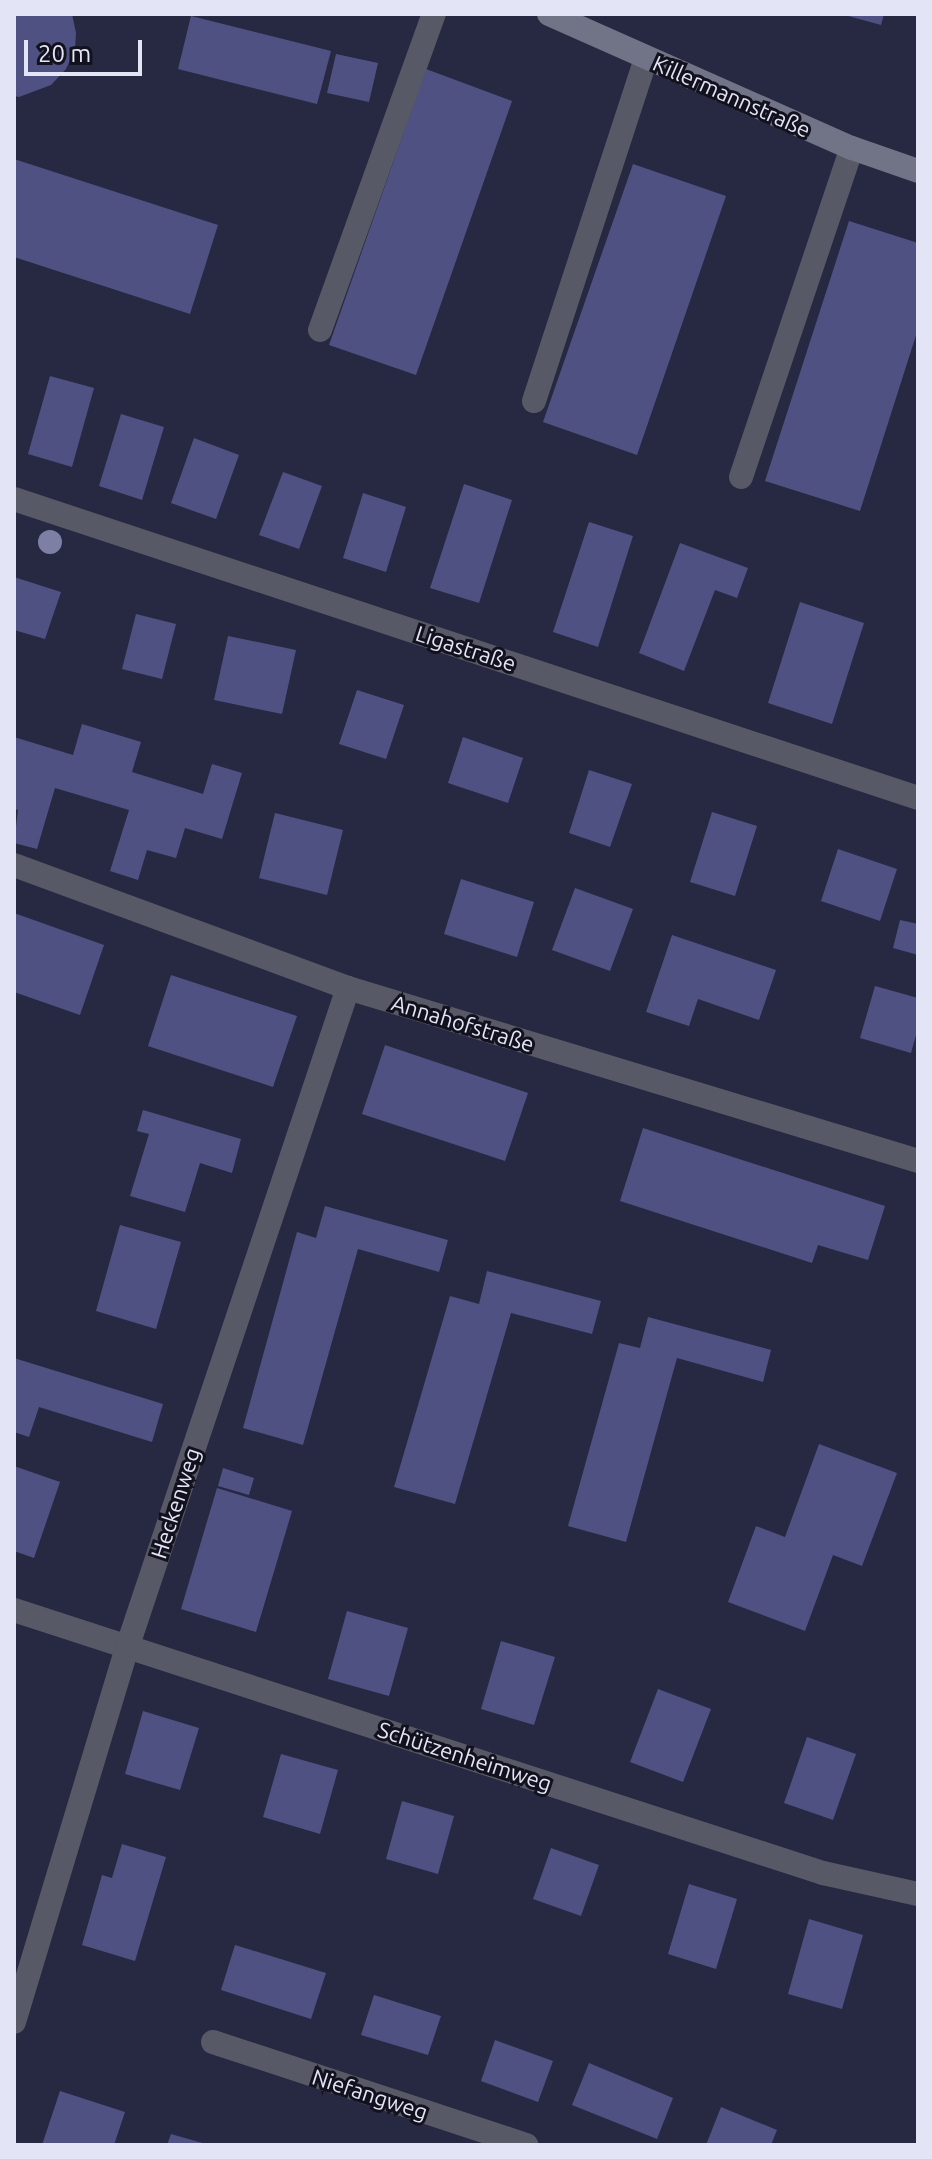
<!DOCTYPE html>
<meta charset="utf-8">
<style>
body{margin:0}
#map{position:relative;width:932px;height:2159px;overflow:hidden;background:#272841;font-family:Ubuntu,sans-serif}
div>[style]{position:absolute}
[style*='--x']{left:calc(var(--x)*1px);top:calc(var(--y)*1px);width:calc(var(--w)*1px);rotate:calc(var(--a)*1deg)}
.building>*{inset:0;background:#505183}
.lane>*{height:24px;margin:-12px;padding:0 12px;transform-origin:12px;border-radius:12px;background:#585966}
.street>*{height:24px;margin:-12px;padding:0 12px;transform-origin:12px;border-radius:12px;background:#585966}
.secondary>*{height:24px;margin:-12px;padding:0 12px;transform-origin:12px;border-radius:12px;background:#717387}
.trees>*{width:24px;height:24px;margin:-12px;border-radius:50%;background:#7d7fa5}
span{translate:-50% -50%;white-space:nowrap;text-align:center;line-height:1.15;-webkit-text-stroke:6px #12121e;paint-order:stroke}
.street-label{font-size:22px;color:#e3e4f5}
.frame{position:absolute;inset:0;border:16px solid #e3e4f5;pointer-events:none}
.scale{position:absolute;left:24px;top:40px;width:118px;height:36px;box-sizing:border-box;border:4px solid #e3e4f5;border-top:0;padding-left:10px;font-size:24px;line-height:28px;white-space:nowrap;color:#e3e4f5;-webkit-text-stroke:6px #12121e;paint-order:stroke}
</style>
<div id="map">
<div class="building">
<i style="clip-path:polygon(14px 14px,72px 14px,76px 33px,75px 49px,66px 69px,51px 85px,19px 97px,14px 96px)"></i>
<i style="clip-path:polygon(841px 14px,884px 14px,881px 25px)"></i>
<i style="clip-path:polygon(191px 16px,331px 51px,317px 104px,178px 69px)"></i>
<i style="clip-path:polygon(336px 54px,378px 63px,369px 102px,327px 93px)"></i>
<i style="clip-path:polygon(426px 69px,512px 101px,416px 375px,329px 345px)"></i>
<i style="clip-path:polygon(14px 159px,218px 225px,190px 314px,14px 257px)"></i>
<i style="clip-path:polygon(633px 164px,726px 196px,637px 455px,543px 422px)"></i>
<i style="clip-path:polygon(849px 221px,918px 243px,918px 329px,860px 511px,765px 481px)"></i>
<i style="clip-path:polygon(50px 376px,94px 388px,72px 467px,28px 454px)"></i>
<i style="clip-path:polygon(121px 414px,164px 427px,142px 500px,99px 486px)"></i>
<i style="clip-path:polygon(194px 438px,239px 455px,216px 519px,171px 503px)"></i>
<i style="clip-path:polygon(283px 472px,322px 486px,299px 549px,259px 535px)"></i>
<i style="clip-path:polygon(464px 484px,512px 500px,479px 603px,430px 588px)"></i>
<i style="clip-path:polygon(363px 493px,406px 507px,386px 572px,343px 558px)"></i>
<i style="clip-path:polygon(589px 522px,633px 536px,598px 647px,553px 632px)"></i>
<i style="clip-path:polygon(680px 543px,748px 568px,737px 598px,715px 590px,684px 671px,639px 653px)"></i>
<i style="clip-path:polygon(14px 577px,61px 592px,45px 639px,14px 630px)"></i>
<i style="clip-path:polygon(800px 602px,864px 623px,832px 724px,768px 703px)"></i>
<i style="clip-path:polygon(136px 614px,176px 624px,162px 679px,122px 669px)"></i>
<i style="clip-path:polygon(228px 636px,296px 650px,282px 714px,214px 700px)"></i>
<i style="clip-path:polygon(357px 690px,404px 705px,386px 759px,339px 744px)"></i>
<i style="clip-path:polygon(82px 724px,141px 742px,132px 772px,203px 794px,212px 764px,242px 773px,222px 839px,185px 828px,176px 858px,147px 850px,138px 880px,110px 871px,129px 810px,55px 788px,37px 849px,14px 843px,18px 810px,14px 809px,14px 737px,73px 755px)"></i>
<i style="clip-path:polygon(463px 737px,523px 758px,508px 803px,448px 783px)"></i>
<i style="clip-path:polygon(589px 770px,632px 784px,610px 847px,569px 833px)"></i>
<i style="clip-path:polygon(712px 812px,757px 826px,735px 896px,690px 882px)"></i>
<i style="clip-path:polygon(275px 813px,343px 830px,327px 895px,259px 878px)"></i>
<i style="clip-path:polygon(838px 849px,897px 869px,880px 921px,821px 901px)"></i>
<i style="clip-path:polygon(461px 879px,534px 902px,517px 957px,444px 934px)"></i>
<i style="clip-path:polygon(575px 888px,633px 909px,610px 971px,552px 950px)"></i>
<i style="clip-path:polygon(14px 913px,104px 945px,80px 1015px,14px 992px)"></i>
<i style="clip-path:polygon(900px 920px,918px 924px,918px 955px,893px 948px)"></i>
<i style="clip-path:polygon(672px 935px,776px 970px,759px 1020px,698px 999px,689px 1026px,646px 1012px)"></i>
<i style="clip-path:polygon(171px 975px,297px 1016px,273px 1087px,148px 1046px)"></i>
<i style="clip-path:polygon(875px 986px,918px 998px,918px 1028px,911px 1053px,860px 1038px)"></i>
<i style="clip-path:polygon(385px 1045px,528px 1093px,505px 1161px,362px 1114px)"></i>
<i style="clip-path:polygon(143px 1110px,241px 1139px,232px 1173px,200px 1163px,185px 1212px,130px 1196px,149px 1134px,137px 1131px)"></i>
<i style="clip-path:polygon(643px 1128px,885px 1206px,868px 1260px,818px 1245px,812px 1263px,620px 1201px)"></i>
<i style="clip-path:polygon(325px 1206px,448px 1240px,439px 1272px,358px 1249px,303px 1445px,243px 1428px,297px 1232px,316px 1238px)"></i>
<i style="clip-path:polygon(120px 1225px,181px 1242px,156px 1329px,96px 1311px)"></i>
<i style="clip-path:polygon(487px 1271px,601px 1301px,592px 1334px,511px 1313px,455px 1504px,394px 1487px,450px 1296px,479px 1304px)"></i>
<i style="clip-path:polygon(648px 1317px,771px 1350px,763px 1382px,677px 1358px,626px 1542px,568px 1526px,619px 1343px,640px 1348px)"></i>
<i style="clip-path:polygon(14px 1358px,163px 1404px,152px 1442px,39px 1407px,29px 1437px,14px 1432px)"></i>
<i style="clip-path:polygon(819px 1444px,897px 1473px,862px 1566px,833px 1555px,805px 1631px,728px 1602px,756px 1526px,785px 1537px)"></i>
<i style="clip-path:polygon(14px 1466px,60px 1482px,34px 1558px,14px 1551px)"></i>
<i style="clip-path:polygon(223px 1468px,254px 1478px,249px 1495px,218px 1486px)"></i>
<i style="clip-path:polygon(217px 1488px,292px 1511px,256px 1632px,181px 1609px)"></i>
<i style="clip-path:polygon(347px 1611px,408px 1628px,389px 1696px,328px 1679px)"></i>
<i style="clip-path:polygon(501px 1641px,555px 1657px,534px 1725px,481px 1709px)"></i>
<i style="clip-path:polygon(658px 1689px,711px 1709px,683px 1782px,630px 1762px)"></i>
<i style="clip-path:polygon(143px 1711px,199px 1728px,180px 1790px,125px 1774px)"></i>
<i style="clip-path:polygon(807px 1737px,856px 1754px,833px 1820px,784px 1803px)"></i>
<i style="clip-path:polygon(281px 1754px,338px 1770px,320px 1834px,263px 1817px)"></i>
<i style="clip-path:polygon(402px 1801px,454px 1816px,438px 1874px,386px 1859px)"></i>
<i style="clip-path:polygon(122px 1844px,166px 1857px,135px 1961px,82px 1945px,102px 1875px,112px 1878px)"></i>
<i style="clip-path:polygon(551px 1848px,599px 1865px,581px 1916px,533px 1899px)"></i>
<i style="clip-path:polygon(689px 1884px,737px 1899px,716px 1969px,668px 1954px)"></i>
<i style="clip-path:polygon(809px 1919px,863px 1935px,842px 2009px,788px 1994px)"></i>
<i style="clip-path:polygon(235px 1945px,326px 1973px,311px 2019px,221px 1990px)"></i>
<i style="clip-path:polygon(374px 1995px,441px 2016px,428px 2055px,361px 2035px)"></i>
<i style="clip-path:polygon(495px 2040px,553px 2061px,538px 2102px,481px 2081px)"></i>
<i style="clip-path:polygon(589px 2063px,673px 2098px,657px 2139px,572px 2105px)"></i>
<i style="clip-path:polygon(60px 2091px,125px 2112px,114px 2145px,42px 2145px)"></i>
<i style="clip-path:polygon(721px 2107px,777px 2130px,771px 2145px,706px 2145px)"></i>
<i style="clip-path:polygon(171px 2134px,206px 2144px,205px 2145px,167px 2145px)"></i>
</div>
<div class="lane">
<i style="--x:320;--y:330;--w:336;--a:-70.2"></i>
<i style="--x:534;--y:401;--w:361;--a:-71.9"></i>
<i style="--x:741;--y:477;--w:347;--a:-71.4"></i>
</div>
<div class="street">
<i style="--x:14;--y:499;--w:952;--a:18.3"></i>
<i style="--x:14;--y:865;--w:356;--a:20.2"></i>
<i style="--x:348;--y:988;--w:596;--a:16.88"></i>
<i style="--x:14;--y:1610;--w:851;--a:18.01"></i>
<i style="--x:823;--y:1873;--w:97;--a:12.5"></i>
<i style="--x:14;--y:2022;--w:394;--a:-73.2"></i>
<i style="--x:128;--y:1645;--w:693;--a:-71.49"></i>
<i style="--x:213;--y:2042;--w:330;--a:18.2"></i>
</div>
<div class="secondary">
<i style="--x:549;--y:14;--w:331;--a:23.9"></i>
<i style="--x:852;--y:148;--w:70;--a:19.2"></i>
</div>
<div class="trees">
<i style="left:50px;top:542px"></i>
</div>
<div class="street-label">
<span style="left:732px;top:96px;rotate:24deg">Killermannstraße</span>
<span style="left:466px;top:648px;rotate:18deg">Ligastraße</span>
<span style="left:463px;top:1023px;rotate:17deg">Annahofstraße</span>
<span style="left:175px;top:1503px;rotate:-72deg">Heckenweg</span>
<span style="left:465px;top:1756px;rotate:18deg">Schützenheimweg</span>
<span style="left:370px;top:2094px;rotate:18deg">Niefangweg</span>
</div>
<div class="frame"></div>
<div class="scale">20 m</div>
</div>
